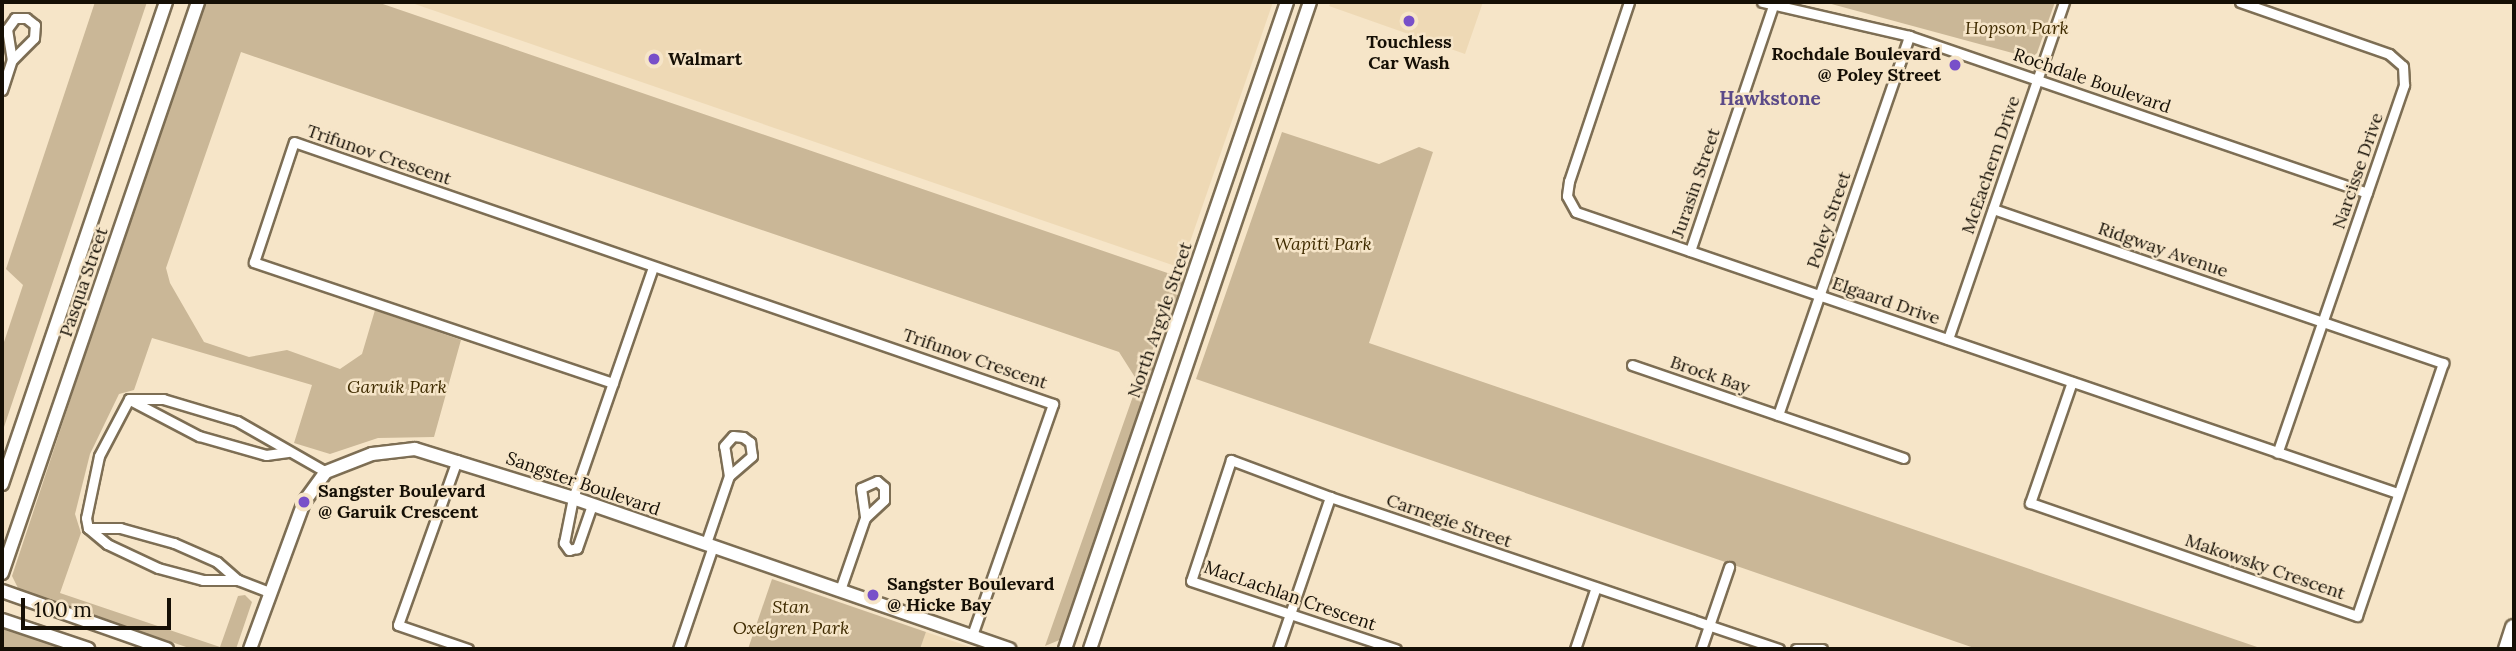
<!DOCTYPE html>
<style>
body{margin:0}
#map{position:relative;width:2516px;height:651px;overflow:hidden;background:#f6e5c8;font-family:Lora,serif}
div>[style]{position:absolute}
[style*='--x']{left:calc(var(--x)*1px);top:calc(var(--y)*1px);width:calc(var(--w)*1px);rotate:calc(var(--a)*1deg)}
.built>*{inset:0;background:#eed9b5}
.green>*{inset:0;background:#cab797}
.roads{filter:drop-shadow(2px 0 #7d6e54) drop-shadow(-2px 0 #7d6e54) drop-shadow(0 2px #7d6e54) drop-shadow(0 -2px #7d6e54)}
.street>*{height:9px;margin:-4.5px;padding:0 4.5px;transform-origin:4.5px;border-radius:4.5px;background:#fff}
.secondary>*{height:12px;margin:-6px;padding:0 6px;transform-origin:6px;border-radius:6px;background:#fff}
.highway>*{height:16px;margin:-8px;padding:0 8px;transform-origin:8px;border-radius:8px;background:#fff}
.dots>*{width:19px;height:19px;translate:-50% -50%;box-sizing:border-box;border:4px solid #f6e5c8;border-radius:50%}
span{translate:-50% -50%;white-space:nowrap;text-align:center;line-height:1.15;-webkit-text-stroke:5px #f6e5c8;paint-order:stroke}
.park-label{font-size:18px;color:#3f2b00;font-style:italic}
.poi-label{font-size:18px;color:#150f05;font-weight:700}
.right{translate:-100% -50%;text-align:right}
.left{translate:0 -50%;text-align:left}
.street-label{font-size:18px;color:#150f05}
.neighbourhood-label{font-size:19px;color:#5b4a88;font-weight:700}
.frame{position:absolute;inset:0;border:4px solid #150f05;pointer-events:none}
.scale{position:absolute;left:21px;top:598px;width:150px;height:32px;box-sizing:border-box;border:4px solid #150f05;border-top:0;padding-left:9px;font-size:21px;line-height:24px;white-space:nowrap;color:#150f05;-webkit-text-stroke:5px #f6e5c8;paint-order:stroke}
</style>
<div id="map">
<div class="built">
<i style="clip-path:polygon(409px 2px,1273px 2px,1181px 268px)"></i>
<i style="clip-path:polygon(1331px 2px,1483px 2px,1465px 54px,1329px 6px)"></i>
<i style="clip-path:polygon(926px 632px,976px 649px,920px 649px)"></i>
</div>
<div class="green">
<i style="clip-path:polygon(95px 2px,147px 2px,2px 433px,2px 348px,23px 285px,6px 269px)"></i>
<i style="clip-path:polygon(202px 2px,377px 2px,1185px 279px,1062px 639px,1045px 646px,1138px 382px,1119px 352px,241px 52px,166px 268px,170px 283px,204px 342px,249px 357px,287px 350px,340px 369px,362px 354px,375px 310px,461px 340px,434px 437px,378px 438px,330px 454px,294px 443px,312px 385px,152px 338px,134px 390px,119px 394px,90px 454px,75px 514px,81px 533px,60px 593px,220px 647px,238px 596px,245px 595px,252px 602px,236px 649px,192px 649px,19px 590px,12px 576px)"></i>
<i style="clip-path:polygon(1824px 2px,2055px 2px,2037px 53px,2031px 58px)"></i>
<i style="clip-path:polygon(1282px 132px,1379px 164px,1419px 147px,1433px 152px,1369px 343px,2263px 649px,1977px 649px,1196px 379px)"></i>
<i style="clip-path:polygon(772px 579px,926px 632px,920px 649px,748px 649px)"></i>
<i style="clip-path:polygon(2px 627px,3px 627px,73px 649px,2px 649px)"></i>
</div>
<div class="roads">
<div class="street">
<i style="--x:1629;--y:2;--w:189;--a:108.5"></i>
<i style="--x:1569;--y:181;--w:15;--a:98"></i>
<i style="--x:1567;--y:196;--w:18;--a:61"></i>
<i style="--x:1576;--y:212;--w:868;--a:18.89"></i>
<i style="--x:1762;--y:2;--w:151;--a:13"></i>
<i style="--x:1909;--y:36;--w:484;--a:18.9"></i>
<i style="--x:2240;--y:2;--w:158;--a:19.2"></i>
<i style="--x:2389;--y:54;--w:18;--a:41"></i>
<i style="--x:2403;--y:66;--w:19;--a:87"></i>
<i style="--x:2404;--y:85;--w:389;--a:109"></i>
<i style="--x:2;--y:90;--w:32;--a:-72"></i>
<i style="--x:12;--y:60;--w:31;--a:-45"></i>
<i style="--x:34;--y:38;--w:13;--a:-86"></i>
<i style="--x:35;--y:25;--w:11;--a:-142"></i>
<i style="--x:26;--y:18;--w:11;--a:180"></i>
<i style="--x:15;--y:18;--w:14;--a:126"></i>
<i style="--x:7;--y:29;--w:31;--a:81"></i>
<i style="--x:1993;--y:209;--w:476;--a:18.9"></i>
<i style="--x:2443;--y:363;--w:267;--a:108.8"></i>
<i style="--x:2357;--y:616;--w:346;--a:-160.9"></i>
<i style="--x:2030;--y:503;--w:128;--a:-70.9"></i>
<i style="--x:1690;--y:251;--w:259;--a:-71.3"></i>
<i style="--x:1948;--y:339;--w:356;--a:-71"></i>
<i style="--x:1632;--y:365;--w:287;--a:18.9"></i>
<i style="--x:613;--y:383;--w:379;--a:-161.4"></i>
<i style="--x:254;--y:262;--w:126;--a:-71.6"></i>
<i style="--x:294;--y:142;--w:803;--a:19.04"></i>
<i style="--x:1053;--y:404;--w:245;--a:109.3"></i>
<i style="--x:129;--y:399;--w:64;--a:117.8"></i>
<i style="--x:99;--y:456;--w:63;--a:101.8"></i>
<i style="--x:86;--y:518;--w:10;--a:79"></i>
<i style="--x:88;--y:528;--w:25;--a:40"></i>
<i style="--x:107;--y:544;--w:56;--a:25.2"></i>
<i style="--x:158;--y:568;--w:47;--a:14.9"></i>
<i style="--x:203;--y:580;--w:35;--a:0"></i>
<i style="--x:129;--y:399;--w:34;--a:0"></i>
<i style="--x:163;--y:399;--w:77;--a:16.6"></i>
<i style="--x:237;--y:421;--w:103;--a:29.8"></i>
<i style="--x:130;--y:400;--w:78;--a:27.6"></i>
<i style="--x:199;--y:436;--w:70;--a:15.8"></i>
<i style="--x:266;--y:455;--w:22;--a:-8"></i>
<i style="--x:1778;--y:415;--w:401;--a:-70.9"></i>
<i style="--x:457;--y:460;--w:175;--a:109.7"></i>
<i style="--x:398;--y:625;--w:74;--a:18.9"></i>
<i style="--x:1330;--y:497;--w:106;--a:-159.5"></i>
<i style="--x:1231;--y:460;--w:127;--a:108.3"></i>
<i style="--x:1191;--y:581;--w:216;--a:18.4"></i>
<i style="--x:592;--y:505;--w:46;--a:109.2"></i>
<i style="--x:577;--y:548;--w:8;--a:166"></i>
<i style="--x:569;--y:550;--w:9;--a:-126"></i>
<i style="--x:564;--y:543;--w:46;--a:-78.7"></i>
<i style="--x:573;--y:498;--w:244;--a:-70.9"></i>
<i style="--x:88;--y:528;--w:32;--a:0"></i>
<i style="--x:120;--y:528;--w:56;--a:15.5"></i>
<i style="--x:174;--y:543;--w:47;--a:23.8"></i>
<i style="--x:217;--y:562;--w:28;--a:41"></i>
<i style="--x:238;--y:580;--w:34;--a:21"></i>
<i style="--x:706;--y:543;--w:71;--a:-71.1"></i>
<i style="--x:729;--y:476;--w:30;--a:-99"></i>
<i style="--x:724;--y:446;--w:13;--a:-48"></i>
<i style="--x:733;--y:436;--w:10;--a:6"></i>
<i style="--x:743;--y:437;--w:9;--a:36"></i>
<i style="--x:750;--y:442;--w:14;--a:82"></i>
<i style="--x:752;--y:456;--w:30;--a:139"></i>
<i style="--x:840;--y:590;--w:76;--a:-70.9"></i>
<i style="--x:865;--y:518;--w:26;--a:-43"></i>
<i style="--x:884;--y:500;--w:13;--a:-90"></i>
<i style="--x:884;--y:487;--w:9;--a:-139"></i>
<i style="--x:877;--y:481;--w:17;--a:156"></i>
<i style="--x:861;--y:488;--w:30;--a:82"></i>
<i style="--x:678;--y:649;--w:109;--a:-71.2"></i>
<i style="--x:1278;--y:649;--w:161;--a:-71.1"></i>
<i style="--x:1330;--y:497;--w:474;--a:18.7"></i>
<i style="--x:1575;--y:649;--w:65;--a:-71.3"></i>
<i style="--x:1701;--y:649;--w:87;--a:-71.1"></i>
<i style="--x:1796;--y:649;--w:26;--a:0"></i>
</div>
<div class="secondary">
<i style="--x:2;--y:484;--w:509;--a:-71.21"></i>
<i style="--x:2;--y:573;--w:604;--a:-71.05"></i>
<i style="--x:2;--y:591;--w:175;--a:19.4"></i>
<i style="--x:2;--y:620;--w:91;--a:18.6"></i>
<i style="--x:250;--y:649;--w:157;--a:-69.8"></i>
<i style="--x:304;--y:502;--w:37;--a:-54"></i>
<i style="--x:326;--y:472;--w:49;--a:-21.4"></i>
<i style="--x:372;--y:454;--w:43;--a:-6.6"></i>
<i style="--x:415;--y:449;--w:165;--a:17.2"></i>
<i style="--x:573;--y:498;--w:462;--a:19.1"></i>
<i style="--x:1065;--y:649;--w:684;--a:-71.06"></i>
<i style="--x:1090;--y:649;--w:683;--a:-71.22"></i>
</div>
<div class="highway">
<i style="--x:2507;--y:649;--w:22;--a:-72"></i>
</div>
</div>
<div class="dots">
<i style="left:1409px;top:21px;background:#7850c9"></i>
<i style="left:654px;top:59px;background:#7850c9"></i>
<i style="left:1955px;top:65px;background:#7850c9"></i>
<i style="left:304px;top:502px;background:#7850c9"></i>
<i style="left:873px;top:595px;background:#7850c9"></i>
</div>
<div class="park-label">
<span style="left:2017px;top:28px">Hopson Park</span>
<span style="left:1323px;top:244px">Wapiti Park</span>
<span style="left:397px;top:387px">Garuik Park</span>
<span style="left:791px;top:618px">Stan<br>Oxelgren Park</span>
</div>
<div class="poi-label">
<span style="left:1409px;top:53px">Touchless<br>Car Wash</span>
<span class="right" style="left:1941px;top:65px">Rochdale Boulevard<br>@ Poley Street</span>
<span class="left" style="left:668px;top:59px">Walmart</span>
<span class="left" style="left:318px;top:502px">Sangster Boulevard<br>@ Garuik Crescent</span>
<span class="left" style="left:887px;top:595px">Sangster Boulevard<br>@ Hicke Bay</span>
</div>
<div class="street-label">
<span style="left:2092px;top:81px;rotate:19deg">Rochdale Boulevard</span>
<span style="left:379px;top:155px;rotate:19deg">Trifunov Crescent</span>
<span style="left:1991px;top:165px;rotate:-71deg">McEachern Drive</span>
<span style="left:2358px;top:171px;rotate:-71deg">Narcisse Drive</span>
<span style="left:1696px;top:183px;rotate:-71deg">Jurasin Street</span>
<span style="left:1829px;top:220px;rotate:-71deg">Poley Street</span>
<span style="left:2163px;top:250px;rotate:19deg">Ridgway Avenue</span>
<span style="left:84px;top:282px;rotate:-71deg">Pasqua Street</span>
<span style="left:1886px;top:301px;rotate:19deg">Elgaard Drive</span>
<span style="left:1160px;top:320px;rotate:-71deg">North Argyle Street</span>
<span style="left:975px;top:359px;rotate:19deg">Trifunov Crescent</span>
<span style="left:1710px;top:375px;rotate:19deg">Brock Bay</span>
<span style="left:583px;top:484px;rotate:19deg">Sangster Boulevard</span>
<span style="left:1449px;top:521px;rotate:19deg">Carnegie Street</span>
<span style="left:2265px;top:567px;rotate:19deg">Makowsky Crescent</span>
<span style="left:1290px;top:596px;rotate:19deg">MacLachlan Crescent</span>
</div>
<div class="neighbourhood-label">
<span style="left:1770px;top:99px">Hawkstone</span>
</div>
<div class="frame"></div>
<div class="scale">100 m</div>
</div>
